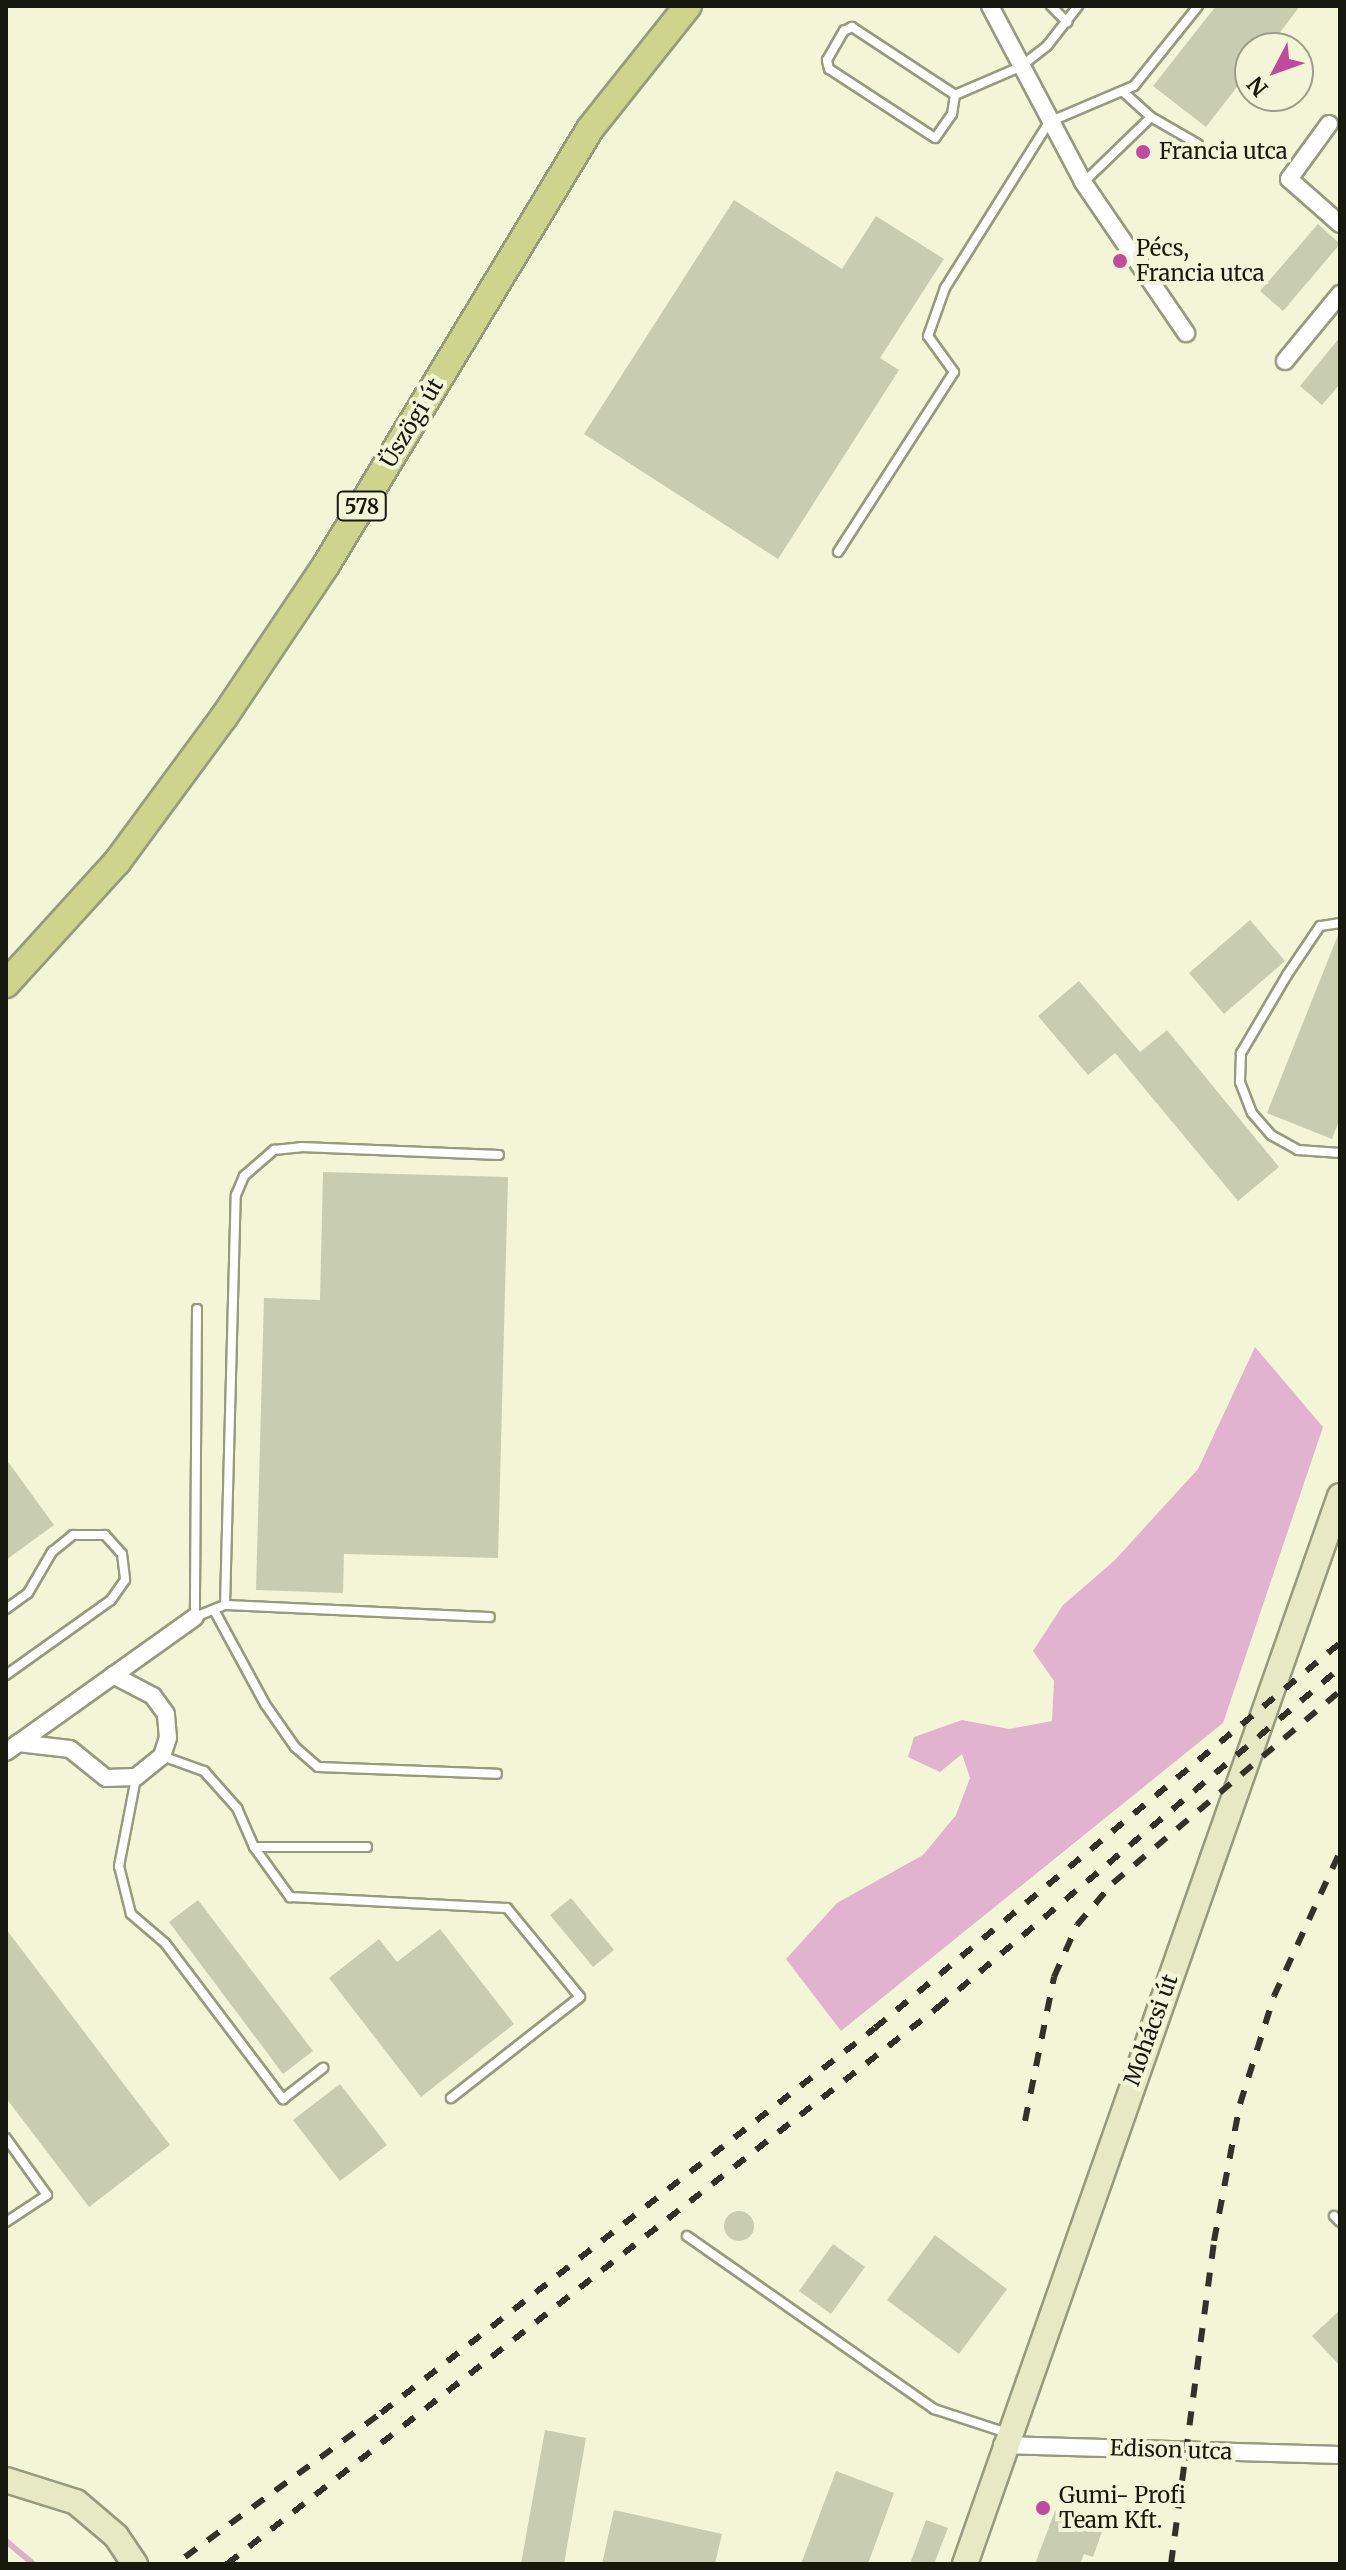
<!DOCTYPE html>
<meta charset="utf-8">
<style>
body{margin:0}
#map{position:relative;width:1346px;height:2570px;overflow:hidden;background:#f2f6d7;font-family:Merriweather,serif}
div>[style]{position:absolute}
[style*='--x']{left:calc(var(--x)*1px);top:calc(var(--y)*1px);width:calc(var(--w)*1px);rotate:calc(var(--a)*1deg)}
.forest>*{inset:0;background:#e1b3cf}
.stream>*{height:6px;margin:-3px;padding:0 3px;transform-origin:3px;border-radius:3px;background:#ddafcb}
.building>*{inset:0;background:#c9cdaf}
.round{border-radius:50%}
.roads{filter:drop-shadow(2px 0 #979b7e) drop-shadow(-2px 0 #979b7e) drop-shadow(0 2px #979b7e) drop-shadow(0 -2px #979b7e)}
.lane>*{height:8px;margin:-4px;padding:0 4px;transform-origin:4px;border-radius:4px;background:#fff}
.street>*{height:16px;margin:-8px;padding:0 8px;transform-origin:8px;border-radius:8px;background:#fff}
.secondary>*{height:24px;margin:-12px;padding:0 12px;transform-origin:12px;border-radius:12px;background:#e7e9c5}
.primary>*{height:26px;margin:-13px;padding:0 13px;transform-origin:13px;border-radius:13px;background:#ced48c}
.rail>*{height:6px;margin-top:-3px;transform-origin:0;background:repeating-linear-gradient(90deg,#323326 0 14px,transparent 0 28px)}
.dots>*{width:22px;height:22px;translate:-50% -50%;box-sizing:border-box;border:4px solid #f2f6d7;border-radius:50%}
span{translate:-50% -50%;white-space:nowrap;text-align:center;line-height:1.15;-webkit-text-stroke:8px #f2f6d7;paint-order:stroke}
.shield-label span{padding:2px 6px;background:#f2f6d7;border:2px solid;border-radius:6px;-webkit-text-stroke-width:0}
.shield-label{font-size:20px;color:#18190e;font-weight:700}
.poi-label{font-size:22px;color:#18190e}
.left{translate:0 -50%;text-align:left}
.street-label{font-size:22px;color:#18190e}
.frame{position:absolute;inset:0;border:8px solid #18190e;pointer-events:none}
.north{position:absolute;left:1234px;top:32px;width:80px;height:80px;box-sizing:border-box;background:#f2f6d7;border:2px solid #9b9e87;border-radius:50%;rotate:229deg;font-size:22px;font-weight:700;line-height:32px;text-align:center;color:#18190e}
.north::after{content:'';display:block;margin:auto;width:28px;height:36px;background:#c2499e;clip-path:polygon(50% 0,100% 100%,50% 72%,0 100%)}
</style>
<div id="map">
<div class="forest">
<i style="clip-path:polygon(1255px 1347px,1323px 1427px,1223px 1723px,841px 2031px,786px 1959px,837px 1903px,923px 1855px,956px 1815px,970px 1778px,962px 1754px,940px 1772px,908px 1757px,914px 1737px,962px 1720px,1009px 1729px,1052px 1721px,1054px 1681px,1033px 1651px,1063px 1605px,1114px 1561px,1198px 1469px)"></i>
</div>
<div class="stream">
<i style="--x:6;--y:2541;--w:35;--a:40"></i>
</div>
<div class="building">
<i style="clip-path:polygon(1216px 6px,1300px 6px,1268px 48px,1250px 48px,1250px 70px,1206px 127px,1153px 86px)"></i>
<i style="clip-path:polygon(734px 200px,842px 269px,876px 216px,944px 259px,880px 358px,899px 370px,778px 559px,584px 434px)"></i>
<i style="clip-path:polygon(1318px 224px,1340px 244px,1283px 311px,1260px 291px)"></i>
<i style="clip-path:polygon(1340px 337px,1340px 384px,1322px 405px,1300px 386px)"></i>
<i style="clip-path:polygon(1250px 920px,1285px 961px,1224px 1014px,1189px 973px)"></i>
<i style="clip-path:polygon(1340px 930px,1340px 1118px,1332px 1139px,1267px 1113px)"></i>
<i style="clip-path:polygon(1079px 981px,1140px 1052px,1167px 1030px,1279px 1167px,1238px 1201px,1115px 1053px,1088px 1075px,1038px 1016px)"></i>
<i style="clip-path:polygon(323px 1172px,508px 1177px,498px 1558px,344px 1554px,343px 1593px,256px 1590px,264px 1298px,320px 1300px)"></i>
<i style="clip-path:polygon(6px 1459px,54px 1525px,6px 1560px)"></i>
<i style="clip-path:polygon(571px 1898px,614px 1950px,593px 1967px,550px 1915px)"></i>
<i style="clip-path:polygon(198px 1900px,313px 2051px,283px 2074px,169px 1922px)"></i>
<i style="clip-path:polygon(6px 1929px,170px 2145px,89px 2207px,6px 2098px)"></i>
<i style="clip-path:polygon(440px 1929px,514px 2024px,421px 2097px,329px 1978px,379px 1939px,397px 1962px)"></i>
<i style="clip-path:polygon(340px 2084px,387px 2145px,340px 2181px,293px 2120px)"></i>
<i class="round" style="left:724px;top:2211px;width:30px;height:30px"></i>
<i style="clip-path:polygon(935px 2235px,1007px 2289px,959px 2354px,887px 2300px)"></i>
<i style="clip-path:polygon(833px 2244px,865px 2267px,831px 2314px,799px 2291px)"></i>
<i style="clip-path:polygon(1340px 2310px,1340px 2366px,1312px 2336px)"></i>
<i style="clip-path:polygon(545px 2430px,586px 2438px,564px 2564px,521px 2564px)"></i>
<i style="clip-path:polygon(836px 2471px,894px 2493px,868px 2564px,801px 2564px)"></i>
<i style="clip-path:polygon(614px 2510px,722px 2534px,715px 2564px,602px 2564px)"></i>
<i style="clip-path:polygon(1055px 2511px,1103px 2529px,1093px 2557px,1084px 2554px,1080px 2564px,1035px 2564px)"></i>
<i style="clip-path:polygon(926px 2520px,948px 2528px,934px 2564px,910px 2564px)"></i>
</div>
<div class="roads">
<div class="lane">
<i style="--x:1051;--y:6;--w:23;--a:45"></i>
<i style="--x:852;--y:27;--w:123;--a:33.4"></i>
<i style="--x:955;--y:95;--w:19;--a:99"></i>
<i style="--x:952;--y:114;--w:29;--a:125"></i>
<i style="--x:935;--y:138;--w:126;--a:-146.9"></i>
<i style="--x:829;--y:69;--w:9;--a:-103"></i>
<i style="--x:827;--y:60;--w:34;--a:-60"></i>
<i style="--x:844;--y:31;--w:9;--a:-27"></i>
<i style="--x:955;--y:95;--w:71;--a:-23.3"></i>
<i style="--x:1020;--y:67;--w:34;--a:-38"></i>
<i style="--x:1047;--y:46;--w:51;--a:-52.2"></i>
<i style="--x:1151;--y:117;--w:54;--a:29.9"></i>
<i style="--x:1084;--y:182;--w:93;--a:-44.1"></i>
<i style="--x:1151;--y:117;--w:38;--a:-138"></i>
<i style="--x:838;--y:552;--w:214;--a:-57.2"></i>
<i style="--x:954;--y:372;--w:44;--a:-125.8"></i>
<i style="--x:928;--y:336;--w:51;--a:-70.5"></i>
<i style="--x:945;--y:288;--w:196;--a:-57.9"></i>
<i style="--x:1049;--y:122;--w:92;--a:-23"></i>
<i style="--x:1134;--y:86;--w:102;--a:-51.3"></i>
<i style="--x:1340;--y:923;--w:20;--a:171"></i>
<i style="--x:1320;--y:926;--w:59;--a:124"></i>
<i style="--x:1287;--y:975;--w:91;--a:120.5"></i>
<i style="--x:1241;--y:1053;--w:29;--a:92"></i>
<i style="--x:1240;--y:1082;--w:33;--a:69"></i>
<i style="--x:1252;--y:1113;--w:29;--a:49"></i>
<i style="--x:1271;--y:1135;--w:31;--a:29"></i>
<i style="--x:1298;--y:1150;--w:42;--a:4.1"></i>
<i style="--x:197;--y:1309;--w:308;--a:90.4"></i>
<i style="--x:195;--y:1617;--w:32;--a:-22"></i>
<i style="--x:225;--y:1605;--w:265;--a:2.6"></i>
<i style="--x:225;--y:1605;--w:410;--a:-88.5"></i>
<i style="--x:236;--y:1195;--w:21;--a:-67"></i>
<i style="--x:244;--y:1176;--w:40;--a:-41"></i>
<i style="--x:274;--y:1150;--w:27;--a:-6"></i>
<i style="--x:301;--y:1147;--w:198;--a:2.3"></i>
<i style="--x:6;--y:1609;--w:27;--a:-36"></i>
<i style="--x:28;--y:1593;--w:48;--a:-59.7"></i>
<i style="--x:52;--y:1552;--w:27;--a:-39"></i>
<i style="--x:73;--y:1535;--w:32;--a:0"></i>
<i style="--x:105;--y:1535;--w:25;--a:48"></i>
<i style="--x:122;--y:1554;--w:26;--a:83"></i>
<i style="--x:125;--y:1580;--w:24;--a:125"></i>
<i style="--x:111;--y:1600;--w:129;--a:144.5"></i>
<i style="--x:214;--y:1610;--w:107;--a:61.5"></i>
<i style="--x:265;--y:1704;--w:52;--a:55.1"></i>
<i style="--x:295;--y:1747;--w:30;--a:41"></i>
<i style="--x:318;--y:1767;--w:179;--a:2.2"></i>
<i style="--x:162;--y:1756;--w:45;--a:19.7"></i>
<i style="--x:204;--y:1771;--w:50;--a:48.3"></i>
<i style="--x:237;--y:1808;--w:43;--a:66.4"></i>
<i style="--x:254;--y:1847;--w:113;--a:0"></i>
<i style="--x:136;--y:1778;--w:90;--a:100.9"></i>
<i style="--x:119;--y:1866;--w:49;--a:76"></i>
<i style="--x:131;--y:1914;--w:45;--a:40.5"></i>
<i style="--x:165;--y:1943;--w:196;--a:52.9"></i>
<i style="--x:283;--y:2099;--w:51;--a:-37.8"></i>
<i style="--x:254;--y:1847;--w:62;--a:54.2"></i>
<i style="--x:290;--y:1897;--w:217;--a:2.9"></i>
<i style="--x:507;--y:1908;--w:115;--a:50.6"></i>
<i style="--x:580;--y:1997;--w:164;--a:141.9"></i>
<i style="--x:6;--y:2138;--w:70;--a:54.3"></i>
<i style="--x:47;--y:2195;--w:49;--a:146.6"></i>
<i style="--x:1334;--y:2216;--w:8;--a:45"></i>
<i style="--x:687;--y:2236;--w:302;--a:35"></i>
<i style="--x:934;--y:2409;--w:77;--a:18.2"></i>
</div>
<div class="street">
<i style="--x:990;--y:6;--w:199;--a:62.1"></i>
<i style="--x:1083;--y:182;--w:183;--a:55.7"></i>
<i style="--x:1329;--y:124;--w:68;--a:126"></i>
<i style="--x:1289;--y:179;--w:68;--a:41.4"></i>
<i style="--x:1285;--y:361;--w:87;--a:-50.6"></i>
<i style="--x:18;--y:1743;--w:52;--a:6.6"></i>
<i style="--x:70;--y:1749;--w:46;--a:38.9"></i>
<i style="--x:106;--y:1778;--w:30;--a:-2"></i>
<i style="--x:136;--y:1777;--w:33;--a:-39"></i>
<i style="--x:162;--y:1756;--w:19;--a:-72"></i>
<i style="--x:168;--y:1738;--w:24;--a:-95"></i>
<i style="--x:166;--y:1714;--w:22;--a:-126"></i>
<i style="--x:153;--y:1696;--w:45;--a:-152.3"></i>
<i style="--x:6;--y:1752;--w:232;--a:-35.5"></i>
<i style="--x:1002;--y:2445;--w:338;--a:1.7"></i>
</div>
<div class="secondary">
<i style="--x:6;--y:2480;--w:73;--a:17.4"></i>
<i style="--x:76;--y:2502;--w:52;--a:40.4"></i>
<i style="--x:116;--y:2536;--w:34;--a:56"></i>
<i style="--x:965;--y:2564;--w:1132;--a:-70.65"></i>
</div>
<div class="primary">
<i style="--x:6;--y:984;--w:165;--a:-47.7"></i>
<i style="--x:117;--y:862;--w:180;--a:-53.6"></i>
<i style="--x:224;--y:717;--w:183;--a:-56.1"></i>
<i style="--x:326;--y:565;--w:510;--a:-58.8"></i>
<i style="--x:590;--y:129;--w:157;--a:-51.5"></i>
</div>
</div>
<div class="rail">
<i style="--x:1025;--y:2121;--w:147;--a:-78.6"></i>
<i style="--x:1054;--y:1977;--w:57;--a:-66.1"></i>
<i style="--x:1077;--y:1925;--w:55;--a:-49.4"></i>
<i style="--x:1113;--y:1883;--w:297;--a:-40.2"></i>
<i style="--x:185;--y:2557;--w:243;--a:-36.3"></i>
<i style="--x:381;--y:2413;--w:626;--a:-37.93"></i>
<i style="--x:875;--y:2028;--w:604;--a:-39.62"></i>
<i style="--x:227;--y:2564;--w:902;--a:-38.06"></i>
<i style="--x:937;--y:2008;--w:527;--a:-40.15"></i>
<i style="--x:1171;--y:2564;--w:326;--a:-82.4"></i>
<i style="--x:1214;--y:2241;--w:139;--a:-79.3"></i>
<i style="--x:1240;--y:2104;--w:113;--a:-72.5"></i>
<i style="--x:1274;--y:1996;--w:158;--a:-65.4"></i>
</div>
<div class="dots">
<i style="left:1143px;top:152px;background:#c2499e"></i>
<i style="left:1120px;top:261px;background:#c2499e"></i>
<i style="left:1043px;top:2508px;background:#c2499e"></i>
</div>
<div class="shield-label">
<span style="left:362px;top:506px">578</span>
</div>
<div class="poi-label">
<span class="left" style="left:1159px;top:152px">Francia utca</span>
<span class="left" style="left:1136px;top:261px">Pécs,<br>Francia utca</span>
<span class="left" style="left:1059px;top:2508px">Gumi- Profi<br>Team Kft.</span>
</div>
<div class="street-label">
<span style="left:412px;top:423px;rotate:-59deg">Üszögi út</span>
<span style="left:1151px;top:2030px;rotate:-70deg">Mohácsi út</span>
<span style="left:1171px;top:2450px;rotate:2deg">Edison utca</span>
</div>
<div class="frame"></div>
<div class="north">N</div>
</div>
